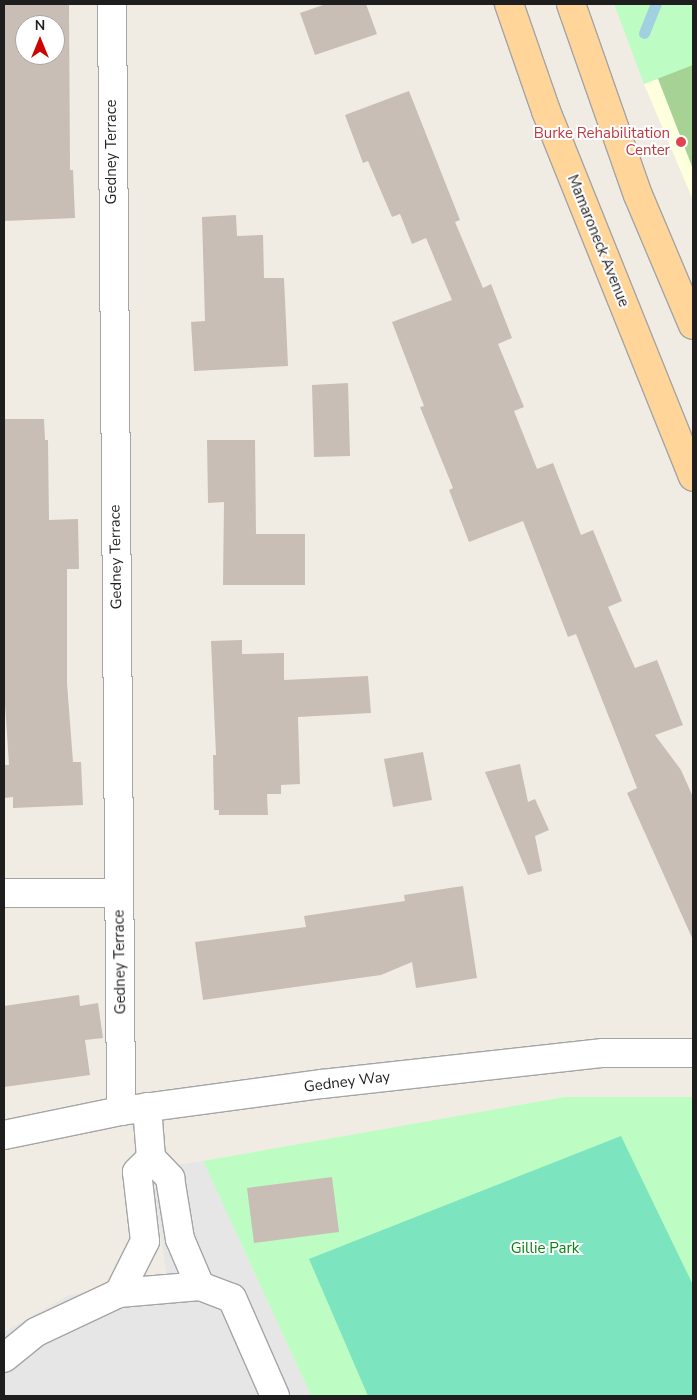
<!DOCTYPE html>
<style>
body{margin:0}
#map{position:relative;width:697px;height:1400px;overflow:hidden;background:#f0ece3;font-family:"Nunito Sans",sans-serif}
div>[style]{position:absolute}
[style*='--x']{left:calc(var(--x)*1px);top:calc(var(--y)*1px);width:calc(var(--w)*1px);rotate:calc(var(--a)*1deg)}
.education>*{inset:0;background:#feffdd}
.forest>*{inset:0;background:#a6d295}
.park>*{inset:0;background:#bdfdc4}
.pitch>*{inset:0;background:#7ce4be}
.parking>*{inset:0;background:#e6e6e6}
.stream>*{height:11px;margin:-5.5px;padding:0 5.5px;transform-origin:5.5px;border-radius:5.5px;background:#a1d1e0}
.building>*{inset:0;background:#c8beb6}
.roads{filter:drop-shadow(1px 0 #a5a5a5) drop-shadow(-1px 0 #a5a5a5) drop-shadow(0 1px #a5a5a5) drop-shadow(0 -1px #a5a5a5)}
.minor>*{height:28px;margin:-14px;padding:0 14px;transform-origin:14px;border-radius:14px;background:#fff}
.major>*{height:28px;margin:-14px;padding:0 14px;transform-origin:14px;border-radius:14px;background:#ffd599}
.dots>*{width:14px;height:14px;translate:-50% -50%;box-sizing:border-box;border:2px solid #fff;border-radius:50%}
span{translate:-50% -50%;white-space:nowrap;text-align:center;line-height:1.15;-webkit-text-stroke:4px #fff;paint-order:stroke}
.health-label{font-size:15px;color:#be3a42}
.right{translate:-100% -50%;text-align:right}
.street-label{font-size:15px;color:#1e1e1e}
.park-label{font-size:15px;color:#048411}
.frame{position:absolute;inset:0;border:5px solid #1e1e1e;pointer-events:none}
.north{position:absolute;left:15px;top:15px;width:50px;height:50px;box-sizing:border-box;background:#fff;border:1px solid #a5a5a5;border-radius:50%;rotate:0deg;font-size:14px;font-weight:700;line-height:20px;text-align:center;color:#1e1e1e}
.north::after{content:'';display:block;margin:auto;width:18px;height:22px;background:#cc0400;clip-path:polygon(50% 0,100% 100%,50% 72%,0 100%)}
</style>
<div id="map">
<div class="education">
<i style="clip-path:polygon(693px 65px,693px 200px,644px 84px)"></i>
</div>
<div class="forest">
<i style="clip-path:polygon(629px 4px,693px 4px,693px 169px)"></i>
</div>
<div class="park">
<i style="clip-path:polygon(614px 4px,693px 4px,693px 65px,644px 84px)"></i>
<i style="clip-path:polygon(565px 1097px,693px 1097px,693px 1396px,311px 1396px,203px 1161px)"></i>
</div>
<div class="pitch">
<i style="clip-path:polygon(621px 1136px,693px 1285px,693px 1396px,368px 1396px,309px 1259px)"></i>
</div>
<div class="parking">
<i style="clip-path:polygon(203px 1161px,311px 1396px,4px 1396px,4px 1332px,69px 1295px,167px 1278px,151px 1169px)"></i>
</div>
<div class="stream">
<i style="--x:644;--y:33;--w:31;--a:-68"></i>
</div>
<div class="building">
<i style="clip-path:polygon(evenodd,4px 4px,69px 4px,70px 170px,73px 170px,75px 218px,4px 221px,4px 4px,25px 25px,55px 25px,55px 55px,25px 55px,25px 25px)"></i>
<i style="clip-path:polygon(326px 4px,366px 4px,377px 34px,315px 55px,300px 13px)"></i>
<i style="clip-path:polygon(409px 91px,460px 220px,455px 222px,483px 288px,491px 284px,512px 338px,498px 344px,524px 407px,514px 411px,537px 469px,553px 463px,581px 535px,593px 530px,622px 601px,608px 607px,635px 668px,657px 660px,683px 725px,655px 735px,681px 770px,693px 797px,693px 940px,627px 793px,637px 788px,576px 634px,568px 637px,523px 521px,469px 542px,449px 490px,453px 488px,420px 407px,424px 406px,392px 322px,452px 300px,426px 238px,412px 244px,400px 214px,392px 217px,368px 161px,363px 163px,345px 115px)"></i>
<i style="clip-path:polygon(236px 215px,237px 236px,263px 235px,264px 278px,284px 278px,288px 366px,194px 371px,191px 322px,205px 321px,202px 217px)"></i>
<i style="clip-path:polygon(348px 383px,350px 456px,314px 457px,312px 385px)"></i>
<i style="clip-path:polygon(4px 419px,44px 419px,45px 440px,48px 440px,49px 520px,78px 519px,79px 569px,67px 569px,67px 683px,73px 762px,81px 762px,83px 805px,13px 808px,13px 797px,4px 798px,4px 765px,9px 765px,4px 689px)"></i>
<i style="clip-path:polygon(207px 440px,255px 440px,256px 534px,305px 534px,305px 585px,223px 585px,224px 502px,208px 503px)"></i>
<i style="clip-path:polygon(242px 640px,242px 654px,284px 653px,284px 680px,368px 676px,371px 713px,298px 717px,300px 784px,281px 785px,281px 794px,267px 794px,268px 815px,219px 815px,219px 810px,214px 810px,213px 755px,216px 755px,211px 641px)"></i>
<i style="clip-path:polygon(423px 752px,432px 800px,393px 807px,384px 759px)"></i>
<i style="clip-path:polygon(520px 764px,528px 802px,535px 799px,549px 830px,535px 836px,542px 871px,528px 875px,485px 772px)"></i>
<i style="clip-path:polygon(463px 886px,477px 978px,416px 988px,412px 962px,381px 975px,203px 1000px,195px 942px,306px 927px,304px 916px,405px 901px,404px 895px)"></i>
<i style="clip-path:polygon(79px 995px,80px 1006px,98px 1003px,103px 1038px,85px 1040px,90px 1075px,4px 1087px,4px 1006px)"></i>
<i style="clip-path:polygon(332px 1177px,339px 1232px,254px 1243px,247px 1188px)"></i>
</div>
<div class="roads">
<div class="minor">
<i style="--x:112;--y:4;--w:1107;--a:89.53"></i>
<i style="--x:4;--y:893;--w:115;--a:0"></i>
<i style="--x:147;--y:1107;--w:51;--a:85.5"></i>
<i style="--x:4;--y:1135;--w:119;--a:-11.6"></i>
<i style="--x:121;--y:1111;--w:203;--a:-7.7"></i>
<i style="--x:322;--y:1084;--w:283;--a:-6.3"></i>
<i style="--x:603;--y:1053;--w:90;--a:0"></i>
<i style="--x:119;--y:1293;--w:58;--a:-63.4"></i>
<i style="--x:145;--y:1241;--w:69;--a:-96.6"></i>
<i style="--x:137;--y:1172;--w:20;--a:-45"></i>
<i style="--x:151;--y:1158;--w:28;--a:46"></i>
<i style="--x:170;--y:1178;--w:62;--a:80.7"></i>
<i style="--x:180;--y:1239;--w:51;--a:66.9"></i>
<i style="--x:4;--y:1358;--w:41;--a:-39.1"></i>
<i style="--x:36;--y:1332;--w:92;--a:-25.2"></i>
<i style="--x:119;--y:1293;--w:81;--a:-4.9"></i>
<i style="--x:200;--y:1286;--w:34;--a:21"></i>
<i style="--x:232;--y:1298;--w:107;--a:66.3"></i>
</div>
<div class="major">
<i style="--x:509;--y:4;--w:113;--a:70.9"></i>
<i style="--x:546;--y:111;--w:394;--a:68.1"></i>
<i style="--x:571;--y:4;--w:202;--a:70.7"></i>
<i style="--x:638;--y:195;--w:141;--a:67.1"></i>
</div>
</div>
<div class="dots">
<i style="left:681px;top:142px;background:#e0444e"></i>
</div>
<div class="health-label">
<span class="right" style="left:670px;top:142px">Burke Rehabilitation<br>Center</span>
</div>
<div class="street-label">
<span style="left:112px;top:152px;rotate:-90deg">Gedney Terrace</span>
<span style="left:598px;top:241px;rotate:68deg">Mamaroneck Avenue</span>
<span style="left:116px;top:557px;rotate:-91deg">Gedney Terrace</span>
<span style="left:120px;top:962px;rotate:-91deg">Gedney Terrace</span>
<span style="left:347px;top:1082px;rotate:-7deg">Gedney Way</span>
</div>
<div class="park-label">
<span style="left:545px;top:1249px">Gillie Park</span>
</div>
<div class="frame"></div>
<div class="north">N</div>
</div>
